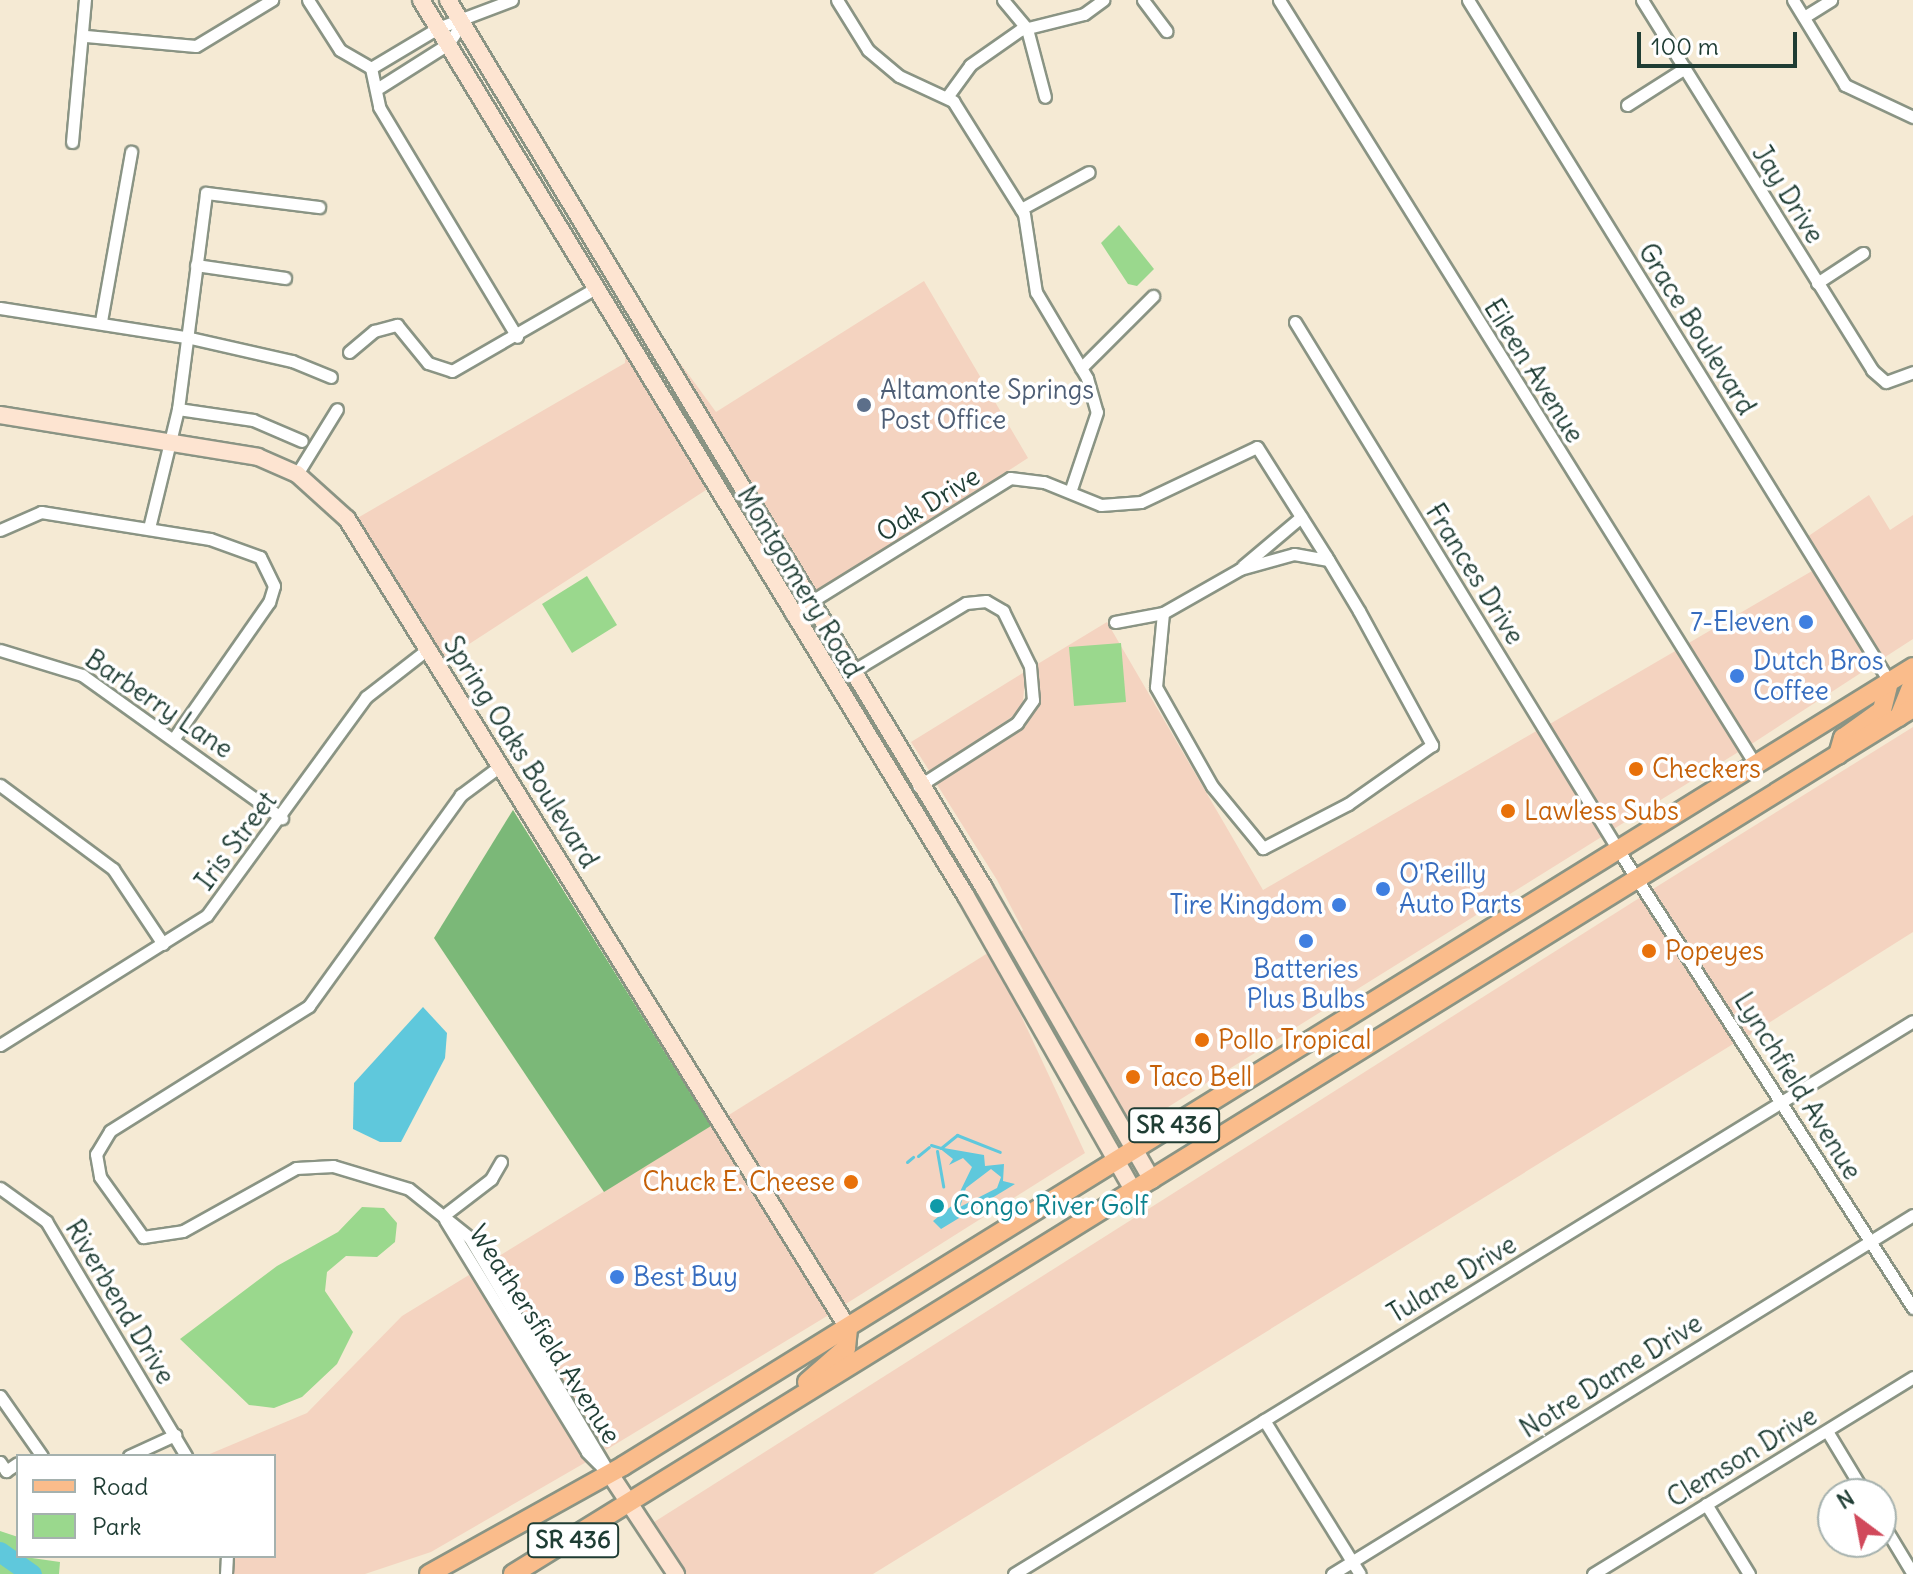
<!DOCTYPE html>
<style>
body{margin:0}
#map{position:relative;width:1913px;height:1574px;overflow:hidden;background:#f5ead4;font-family:Delius,sans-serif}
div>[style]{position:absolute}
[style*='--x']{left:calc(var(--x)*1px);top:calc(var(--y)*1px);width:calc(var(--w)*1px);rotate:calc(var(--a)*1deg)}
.built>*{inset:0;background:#f4d3c0}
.green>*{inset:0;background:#9ad88d}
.forest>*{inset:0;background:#7bb878}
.water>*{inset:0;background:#5fc8dc}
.stream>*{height:3px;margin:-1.5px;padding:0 1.5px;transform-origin:1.5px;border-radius:1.5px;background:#5fc8dc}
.river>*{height:20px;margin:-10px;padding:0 10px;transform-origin:10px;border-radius:10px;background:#5fc8dc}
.roads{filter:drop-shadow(2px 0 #8a9484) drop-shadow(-2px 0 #8a9484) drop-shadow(0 2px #8a9484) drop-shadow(0 -2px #8a9484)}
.street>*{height:11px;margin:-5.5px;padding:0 5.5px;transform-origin:5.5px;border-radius:5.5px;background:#fff}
.secondary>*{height:16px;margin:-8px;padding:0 8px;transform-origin:8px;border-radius:8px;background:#fde4d1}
.primary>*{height:18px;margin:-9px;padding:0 9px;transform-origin:9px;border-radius:9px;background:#fabc8b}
.dots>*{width:22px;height:22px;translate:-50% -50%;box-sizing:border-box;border:4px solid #fff;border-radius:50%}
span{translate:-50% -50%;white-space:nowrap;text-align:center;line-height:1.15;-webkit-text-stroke:7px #fff;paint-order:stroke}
.shield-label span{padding:2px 6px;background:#fff;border:2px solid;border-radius:6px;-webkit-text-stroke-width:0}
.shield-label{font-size:24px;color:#1f3d34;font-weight:700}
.street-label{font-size:26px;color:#1f3d34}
.service-label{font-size:26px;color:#4e5e75}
.left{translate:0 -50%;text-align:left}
.shop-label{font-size:26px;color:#366cbe}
.right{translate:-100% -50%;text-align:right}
.food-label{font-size:26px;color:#c56008}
.culture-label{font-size:26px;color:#0d838f}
.legend{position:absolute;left:16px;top:1454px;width:260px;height:104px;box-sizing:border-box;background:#fff;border:2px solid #a5b1ae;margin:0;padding:10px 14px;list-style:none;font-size:24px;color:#1f3d34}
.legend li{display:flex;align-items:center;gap:16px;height:40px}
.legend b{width:40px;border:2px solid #a5b1ae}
.north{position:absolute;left:1817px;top:1478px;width:80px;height:80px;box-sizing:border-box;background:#fff;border:2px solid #a5b1ae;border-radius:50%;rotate:328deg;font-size:22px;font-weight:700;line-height:32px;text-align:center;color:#1f3d34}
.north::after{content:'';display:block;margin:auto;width:28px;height:36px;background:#d1495b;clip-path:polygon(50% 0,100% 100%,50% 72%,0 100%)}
.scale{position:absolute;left:1637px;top:32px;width:160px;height:36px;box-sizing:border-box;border:4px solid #1f3d34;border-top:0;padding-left:10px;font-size:24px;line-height:28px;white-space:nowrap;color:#1f3d34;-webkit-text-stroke:6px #fff;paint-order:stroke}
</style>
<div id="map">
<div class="built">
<i style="clip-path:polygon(924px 281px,1028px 458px,818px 592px,656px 330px,716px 412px)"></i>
<i style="clip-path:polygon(626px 348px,709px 488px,443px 661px,354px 520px,625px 363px)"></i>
<i style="clip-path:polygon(1869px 495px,1890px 530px,1913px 515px,1913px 639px,1882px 659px,1807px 537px)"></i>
<i style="clip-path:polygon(1797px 543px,1873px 665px,1750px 745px,1687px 644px,1812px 571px)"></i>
<i style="clip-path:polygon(1107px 622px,1263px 890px,1538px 730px,1603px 836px,1128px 1132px,1017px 935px,1023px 930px,997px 880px,936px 783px,1020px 728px,1039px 701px,1036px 665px)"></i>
<i style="clip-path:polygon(1677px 650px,1740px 751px,1612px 830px,1548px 725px)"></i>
<i style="clip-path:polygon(1026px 671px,1022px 710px,930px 772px,911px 742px)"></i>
<i style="clip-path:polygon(1913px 727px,1913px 932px,1748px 1036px,1653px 889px)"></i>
<i style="clip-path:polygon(1644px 895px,1738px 1041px,873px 1574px,682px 1574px,651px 1524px)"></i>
<i style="clip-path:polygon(991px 951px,1085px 1153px,841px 1307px,724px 1118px)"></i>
<i style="clip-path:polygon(715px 1123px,832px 1313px,606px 1450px,491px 1261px)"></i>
<i style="clip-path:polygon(469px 1275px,588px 1461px,431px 1552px,365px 1574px,231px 1574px,232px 1556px,274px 1556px,274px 1456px,205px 1456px,307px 1413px,402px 1316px)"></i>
</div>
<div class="green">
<i style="clip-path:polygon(1119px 225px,1154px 269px,1137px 286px,1128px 284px,1101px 243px)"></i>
<i style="clip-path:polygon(587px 576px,617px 625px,572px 653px,542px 604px)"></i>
<i style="clip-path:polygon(1121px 643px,1126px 702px,1074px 706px,1069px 647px)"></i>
<i style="clip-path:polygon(362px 1207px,384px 1208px,397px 1223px,395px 1242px,377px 1257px,346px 1256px,327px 1272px,325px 1291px,353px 1332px,337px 1364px,302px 1397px,274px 1408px,249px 1405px,180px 1339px,277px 1266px,338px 1232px)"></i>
<i style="clip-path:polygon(0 1531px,18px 1537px,18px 1556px,60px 1562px,59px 1574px,0 1574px)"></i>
</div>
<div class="forest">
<i style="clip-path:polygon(513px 810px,711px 1126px,604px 1192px,434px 938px)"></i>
</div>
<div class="water">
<i style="clip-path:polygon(423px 1007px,447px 1033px,445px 1058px,401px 1142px,380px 1142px,353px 1129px,354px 1083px)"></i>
<i style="clip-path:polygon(evenodd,938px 1147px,984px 1155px,985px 1166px,1004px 1164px,1003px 1181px,1015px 1184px,941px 1229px,933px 1221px,954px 1204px,972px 1167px,963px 1158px,949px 1165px,953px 1159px,938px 1147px,991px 1169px,1001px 1177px,997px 1188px,960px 1207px,966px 1188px,991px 1169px)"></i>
</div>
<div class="stream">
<i style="--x:931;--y:1145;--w:10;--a:17"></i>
<i style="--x:941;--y:1148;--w:21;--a:-39"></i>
<i style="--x:957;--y:1135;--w:46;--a:21.6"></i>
<i style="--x:937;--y:1151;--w:36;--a:80"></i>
<i style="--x:918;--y:1156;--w:14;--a:-39"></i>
<i style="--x:907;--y:1162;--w:8;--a:-40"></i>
</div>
<div class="river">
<i style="--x:0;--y:1552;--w:39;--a:35"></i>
</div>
<div class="roads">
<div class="street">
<i style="--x:308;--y:0;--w:59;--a:57.4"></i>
<i style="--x:340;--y:50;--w:36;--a:30"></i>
<i style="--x:371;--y:68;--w:40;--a:78"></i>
<i style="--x:379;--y:107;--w:268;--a:59"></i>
<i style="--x:837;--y:0;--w:59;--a:58.2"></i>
<i style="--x:868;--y:50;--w:40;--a:40"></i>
<i style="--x:899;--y:76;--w:60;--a:24.8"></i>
<i style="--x:953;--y:101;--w:133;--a:57.9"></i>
<i style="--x:1024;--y:214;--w:79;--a:81.3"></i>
<i style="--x:1036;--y:292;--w:100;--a:59.3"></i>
<i style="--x:1087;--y:378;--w:35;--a:74"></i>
<i style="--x:1097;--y:412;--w:84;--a:108.6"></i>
<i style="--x:1003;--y:0;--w:38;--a:50"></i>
<i style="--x:1027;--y:29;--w:70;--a:75.2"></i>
<i style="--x:1143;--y:0;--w:39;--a:53"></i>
<i style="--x:1279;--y:0;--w:900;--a:58.08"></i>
<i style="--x:1468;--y:0;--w:801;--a:58.28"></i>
<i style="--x:1642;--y:0;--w:436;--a:58.1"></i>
<i style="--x:1872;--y:370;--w:18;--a:41"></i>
<i style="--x:1886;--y:382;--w:29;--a:-20"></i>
<i style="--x:1793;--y:0;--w:100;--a:58.5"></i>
<i style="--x:1845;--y:85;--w:75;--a:25.2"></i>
<i style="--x:1804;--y:17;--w:32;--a:-32"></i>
<i style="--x:86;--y:36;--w:110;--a:5.2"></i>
<i style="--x:196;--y:46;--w:89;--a:-31.2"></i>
<i style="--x:371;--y:68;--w:78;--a:-30.8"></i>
<i style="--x:438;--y:28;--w:79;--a:-20.7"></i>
<i style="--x:380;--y:87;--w:80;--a:-32.3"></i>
<i style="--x:448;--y:44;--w:25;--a:-56"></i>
<i style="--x:947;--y:97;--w:39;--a:-54"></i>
<i style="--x:970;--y:65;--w:61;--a:-35"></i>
<i style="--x:1020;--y:30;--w:66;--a:-14"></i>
<i style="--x:1084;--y:14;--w:24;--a:-36"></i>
<i style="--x:1627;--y:105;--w:69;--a:-32.5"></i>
<i style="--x:72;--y:142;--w:143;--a:-84.8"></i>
<i style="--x:1021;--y:209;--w:77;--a:-28.6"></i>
<i style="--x:196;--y:265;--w:90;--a:8.3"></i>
<i style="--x:1817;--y:283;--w:55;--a:-33.1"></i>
<i style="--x:0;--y:308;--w:188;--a:8.9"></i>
<i style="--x:186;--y:337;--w:109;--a:12.8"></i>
<i style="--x:292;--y:361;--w:42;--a:22.3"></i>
<i style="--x:101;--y:321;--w:172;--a:-79.9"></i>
<i style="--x:1295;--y:322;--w:617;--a:58.53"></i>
<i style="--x:1617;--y:848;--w:547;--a:57.24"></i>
<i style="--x:349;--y:352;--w:33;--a:-40"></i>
<i style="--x:374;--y:331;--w:24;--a:-15"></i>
<i style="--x:397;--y:325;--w:49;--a:50.8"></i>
<i style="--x:428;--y:363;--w:25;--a:18"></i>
<i style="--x:452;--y:371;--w:166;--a:-30"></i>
<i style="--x:1081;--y:368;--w:102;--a:-45"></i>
<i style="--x:178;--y:409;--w:76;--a:8.3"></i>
<i style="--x:253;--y:420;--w:53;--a:23.2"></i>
<i style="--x:297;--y:474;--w:76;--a:-58.4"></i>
<i style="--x:149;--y:528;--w:122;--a:-76.3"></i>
<i style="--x:178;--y:409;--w:218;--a:-82.6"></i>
<i style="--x:206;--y:193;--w:114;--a:7.1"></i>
<i style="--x:0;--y:530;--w:45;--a:-23.7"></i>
<i style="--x:41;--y:512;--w:171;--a:9.1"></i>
<i style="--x:210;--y:539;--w:53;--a:19.8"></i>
<i style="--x:260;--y:557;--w:32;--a:64"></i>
<i style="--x:274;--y:586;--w:17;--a:107"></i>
<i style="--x:269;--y:602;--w:166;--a:124.9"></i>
<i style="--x:1243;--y:566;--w:76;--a:-40.2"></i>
<i style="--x:791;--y:614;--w:258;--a:-31.8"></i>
<i style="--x:1010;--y:478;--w:34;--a:7"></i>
<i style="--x:1044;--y:482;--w:61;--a:22"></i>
<i style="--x:1101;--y:505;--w:40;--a:-4.3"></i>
<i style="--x:1141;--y:502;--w:128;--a:-25.4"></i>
<i style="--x:1257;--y:447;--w:129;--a:57.7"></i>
<i style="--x:1326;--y:556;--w:64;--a:59"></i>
<i style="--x:1359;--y:611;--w:153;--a:61.4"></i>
<i style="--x:1432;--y:745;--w:103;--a:144.9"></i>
<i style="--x:1348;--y:804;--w:96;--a:152.6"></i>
<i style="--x:1263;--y:848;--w:80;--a:-129.4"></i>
<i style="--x:1212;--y:786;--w:114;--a:-119.5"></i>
<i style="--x:1156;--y:687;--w:74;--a:-84.6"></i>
<i style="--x:1163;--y:613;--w:89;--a:-29.7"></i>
<i style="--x:1240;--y:569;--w:56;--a:-15.5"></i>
<i style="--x:1294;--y:554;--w:35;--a:10"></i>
<i style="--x:1115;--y:622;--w:49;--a:-10.6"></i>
<i style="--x:0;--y:650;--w:86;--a:17"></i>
<i style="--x:82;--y:675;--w:246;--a:35.6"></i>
<i style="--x:851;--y:672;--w:134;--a:-31"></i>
<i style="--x:966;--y:603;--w:20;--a:-6"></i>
<i style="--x:986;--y:601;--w:20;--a:30"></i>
<i style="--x:1003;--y:611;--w:61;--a:63.9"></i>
<i style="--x:1030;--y:666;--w:34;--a:85"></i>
<i style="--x:1033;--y:700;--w:28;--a:125"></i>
<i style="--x:1017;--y:723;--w:117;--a:147.3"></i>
<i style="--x:500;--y:766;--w:49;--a:143.4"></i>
<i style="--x:461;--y:795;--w:260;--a:125.8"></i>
<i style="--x:309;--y:1006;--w:235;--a:147.9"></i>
<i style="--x:110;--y:1131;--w:27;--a:121"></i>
<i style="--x:96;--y:1154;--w:23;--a:80"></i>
<i style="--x:100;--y:1177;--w:74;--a:54.4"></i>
<i style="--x:143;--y:1237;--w:40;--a:-8.5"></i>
<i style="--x:183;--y:1231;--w:129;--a:-29.1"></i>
<i style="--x:296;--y:1168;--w:37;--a:-3"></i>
<i style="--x:333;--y:1166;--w:79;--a:16.8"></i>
<i style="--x:409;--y:1189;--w:77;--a:38.7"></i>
<i style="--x:469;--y:1237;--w:276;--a:59.3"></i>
<i style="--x:0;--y:785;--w:141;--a:36.6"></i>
<i style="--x:113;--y:869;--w:90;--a:56.3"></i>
<i style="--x:0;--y:1045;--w:244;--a:-32.1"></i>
<i style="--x:207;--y:915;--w:270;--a:-53.9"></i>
<i style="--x:366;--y:697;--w:80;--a:-37.9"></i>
<i style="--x:0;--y:1188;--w:57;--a:35.7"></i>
<i style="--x:46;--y:1221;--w:274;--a:59.2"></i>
<i style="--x:443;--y:1216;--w:61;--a:-37.6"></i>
<i style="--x:491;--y:1179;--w:20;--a:-60"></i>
<i style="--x:445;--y:1220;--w:272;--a:58.5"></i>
<i style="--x:587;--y:1452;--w:27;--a:45"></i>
<i style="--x:0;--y:1396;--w:73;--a:55"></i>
<i style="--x:1264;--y:1420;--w:181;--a:58.1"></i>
<i style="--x:1827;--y:1431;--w:74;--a:58.9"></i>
<i style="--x:129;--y:1456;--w:51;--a:-24.5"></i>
<i style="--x:0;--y:1462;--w:11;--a:56"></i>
<i style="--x:6;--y:1471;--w:14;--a:-34"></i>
<i style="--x:1706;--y:1504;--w:82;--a:58.4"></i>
<i style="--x:1881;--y:1521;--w:62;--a:58.9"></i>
<i style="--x:226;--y:1574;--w:18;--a:-87"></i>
<i style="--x:1014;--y:1574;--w:1055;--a:-31.6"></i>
<i style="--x:1332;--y:1574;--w:683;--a:-31.71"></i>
<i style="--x:1593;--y:1574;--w:376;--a:-31.6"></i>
</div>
<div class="secondary">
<i style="--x:421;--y:0;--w:1049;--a:58.69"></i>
<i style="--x:966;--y:896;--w:340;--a:60.4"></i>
<i style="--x:448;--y:0;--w:1037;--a:58.88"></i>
<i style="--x:984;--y:888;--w:337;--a:60.1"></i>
<i style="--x:0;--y:415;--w:261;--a:9.2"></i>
<i style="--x:258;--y:457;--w:43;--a:23.6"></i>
<i style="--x:297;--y:474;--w:67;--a:42"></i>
<i style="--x:347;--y:519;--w:952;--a:58.23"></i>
<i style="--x:610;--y:1474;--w:120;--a:56.6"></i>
</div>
<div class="primary">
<i style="--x:1899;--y:717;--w:38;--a:-68"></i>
<i style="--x:1838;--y:755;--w:18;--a:-74"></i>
<i style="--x:1843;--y:738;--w:48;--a:-35.7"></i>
<i style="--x:1882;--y:710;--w:30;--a:-76"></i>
<i style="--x:807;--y:1382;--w:52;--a:-41.1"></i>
<i style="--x:846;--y:1348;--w:20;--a:-84"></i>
<i style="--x:429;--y:1574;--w:222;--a:-29.1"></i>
<i style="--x:623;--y:1466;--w:1517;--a:-31.77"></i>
<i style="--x:513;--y:1574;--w:1646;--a:-31.74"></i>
</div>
</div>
<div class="dots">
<i style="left:864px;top:405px;background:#5c6f8a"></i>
<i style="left:1806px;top:622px;background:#3f7fe0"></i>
<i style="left:1737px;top:676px;background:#3f7fe0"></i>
<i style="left:1636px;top:769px;background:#e8710a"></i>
<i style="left:1508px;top:811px;background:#e8710a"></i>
<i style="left:1383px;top:889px;background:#3f7fe0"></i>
<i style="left:1339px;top:905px;background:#3f7fe0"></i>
<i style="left:1306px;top:941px;background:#3f7fe0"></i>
<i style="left:1649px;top:951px;background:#e8710a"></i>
<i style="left:1202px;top:1040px;background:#e8710a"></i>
<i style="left:1133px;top:1077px;background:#e8710a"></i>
<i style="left:851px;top:1182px;background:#e8710a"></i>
<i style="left:937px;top:1206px;background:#0f9aa8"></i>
<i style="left:617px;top:1277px;background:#3f7fe0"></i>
</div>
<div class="shield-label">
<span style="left:1174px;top:1125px">SR 436</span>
<span style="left:573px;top:1540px">SR 436</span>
</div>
<div class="street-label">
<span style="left:1788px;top:194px;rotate:58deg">Jay Drive</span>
<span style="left:1697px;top:329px;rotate:58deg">Grace Boulevard</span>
<span style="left:1534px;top:371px;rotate:58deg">Eileen Avenue</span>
<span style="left:928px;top:504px;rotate:-32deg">Oak Drive</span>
<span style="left:1475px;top:574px;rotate:58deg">Frances Drive</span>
<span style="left:800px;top:582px;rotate:59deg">Montgomery Road</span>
<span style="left:159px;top:704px;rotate:34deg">Barberry Lane</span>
<span style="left:521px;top:752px;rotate:58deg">Spring Oaks Boulevard</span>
<span style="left:236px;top:841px;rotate:-53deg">Iris Street</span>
<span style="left:1798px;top:1086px;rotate:58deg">Lynchfield Avenue</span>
<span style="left:1452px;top:1279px;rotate:-31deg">Tulane Drive</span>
<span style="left:120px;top:1302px;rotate:59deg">Riverbend Drive</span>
<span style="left:545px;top:1334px;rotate:57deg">Weathersfield Avenue</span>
<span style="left:1611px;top:1376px;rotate:-32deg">Notre Dame Drive</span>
<span style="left:1742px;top:1457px;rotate:-31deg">Clemson Drive</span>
</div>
<div class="service-label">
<span class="left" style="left:880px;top:405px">Altamonte Springs<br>Post Office</span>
</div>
<div class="shop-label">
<span class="right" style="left:1790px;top:622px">7-Eleven</span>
<span class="left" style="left:1753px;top:676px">Dutch Bros<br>Coffee</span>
<span class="left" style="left:1399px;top:889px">O'Reilly<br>Auto Parts</span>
<span class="right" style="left:1323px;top:905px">Tire Kingdom</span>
<span style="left:1306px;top:984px">Batteries<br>Plus Bulbs</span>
<span class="left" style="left:633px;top:1277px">Best Buy</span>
</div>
<div class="food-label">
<span class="left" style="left:1652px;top:769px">Checkers</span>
<span class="left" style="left:1524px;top:811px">Lawless Subs</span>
<span class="left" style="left:1665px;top:951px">Popeyes</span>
<span class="left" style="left:1218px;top:1040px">Pollo Tropical</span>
<span class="left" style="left:1149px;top:1077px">Taco Bell</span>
<span class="right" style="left:835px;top:1182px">Chuck E. Cheese</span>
</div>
<div class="culture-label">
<span class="left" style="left:953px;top:1206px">Congo River Golf</span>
</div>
<ul class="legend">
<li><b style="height:10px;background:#fabc8b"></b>Road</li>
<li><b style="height:22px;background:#9ad88d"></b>Park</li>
</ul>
<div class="north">N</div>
<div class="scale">100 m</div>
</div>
